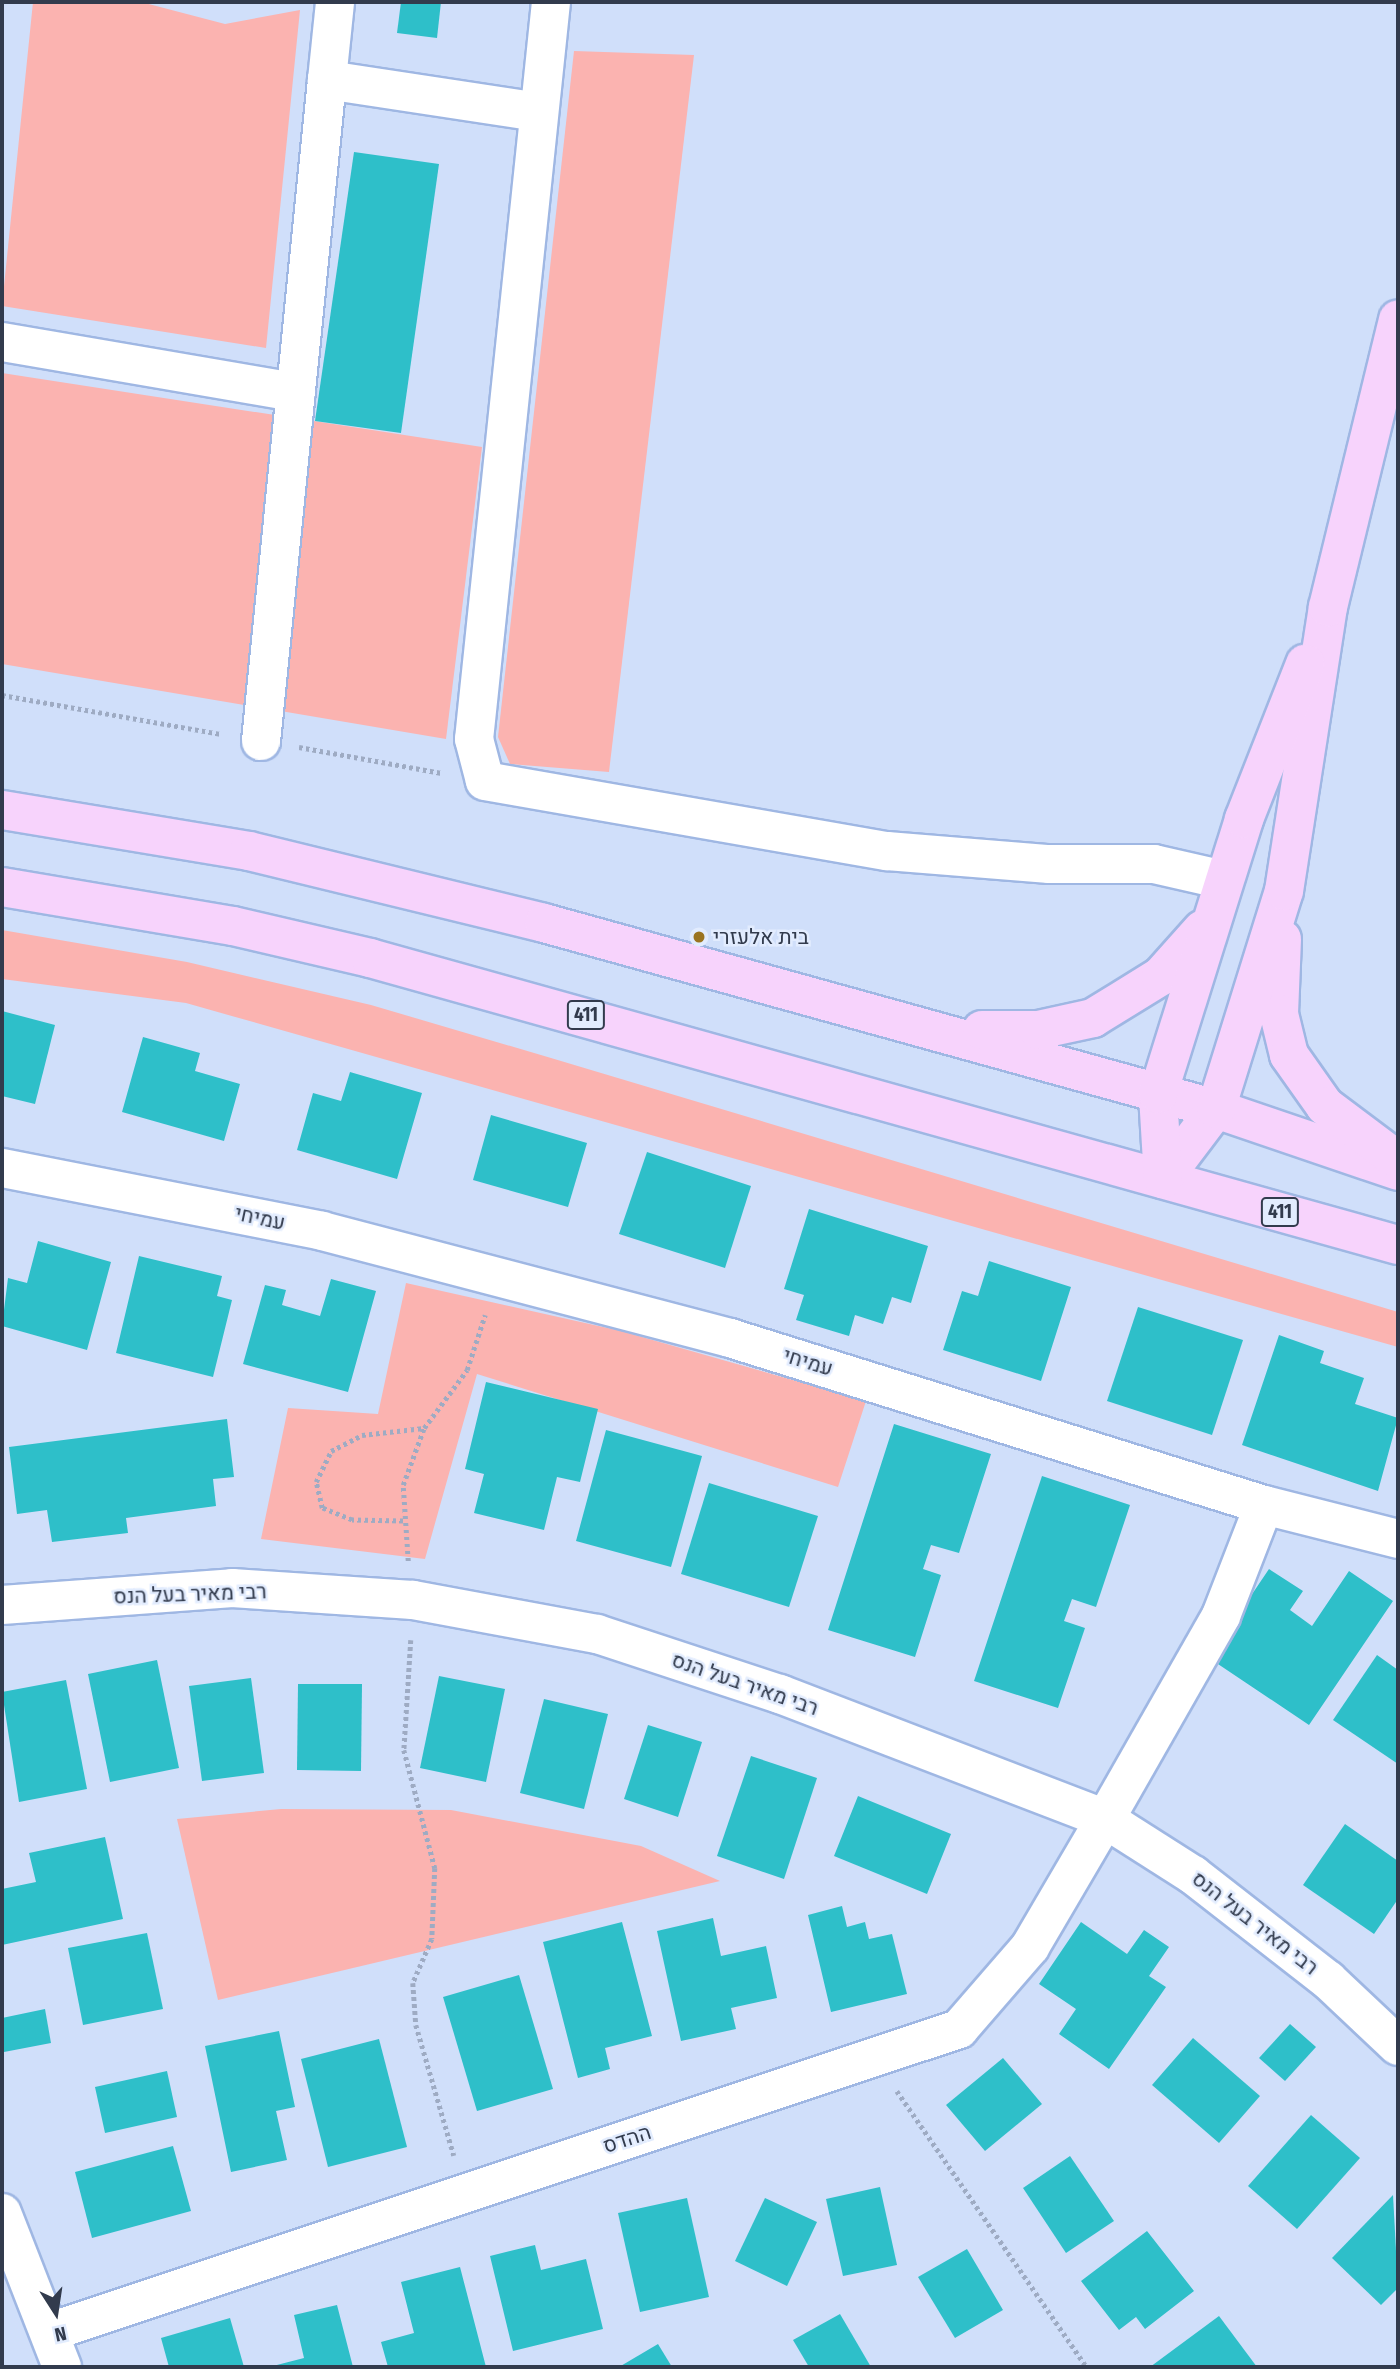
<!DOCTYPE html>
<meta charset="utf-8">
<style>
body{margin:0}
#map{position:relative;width:1400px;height:2369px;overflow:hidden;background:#d0dffa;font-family:"Fira Sans Condensed",Heebo,sans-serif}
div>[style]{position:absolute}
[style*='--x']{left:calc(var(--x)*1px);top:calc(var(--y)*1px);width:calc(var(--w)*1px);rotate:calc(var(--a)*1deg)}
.green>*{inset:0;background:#fbb3b0}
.building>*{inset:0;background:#2ebfc9}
.path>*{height:4.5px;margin-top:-2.25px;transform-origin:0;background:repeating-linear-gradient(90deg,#9eabc3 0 3.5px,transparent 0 7px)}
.roads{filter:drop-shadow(2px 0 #9fb7e3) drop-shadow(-2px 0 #9fb7e3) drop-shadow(0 2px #9fb7e3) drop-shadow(0 -2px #9fb7e3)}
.minor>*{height:38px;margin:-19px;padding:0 19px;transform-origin:19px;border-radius:19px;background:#fff}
.major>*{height:38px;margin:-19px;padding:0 19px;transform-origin:19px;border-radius:19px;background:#f7d3fc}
.dots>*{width:19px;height:19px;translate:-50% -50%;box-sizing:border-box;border:4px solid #e2ecfe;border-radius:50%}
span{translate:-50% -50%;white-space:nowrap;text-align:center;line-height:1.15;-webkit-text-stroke:5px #e2ecfe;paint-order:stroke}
.shield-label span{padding:2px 5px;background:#e2ecfe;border:2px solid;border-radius:5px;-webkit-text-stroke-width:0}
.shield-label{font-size:19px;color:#323b4d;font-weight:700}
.poi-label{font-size:21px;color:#323b4d}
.left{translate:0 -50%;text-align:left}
.street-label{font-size:21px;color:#323b4d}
.frame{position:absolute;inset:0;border:4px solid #323b4d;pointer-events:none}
.north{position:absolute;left:21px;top:2278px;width:70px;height:70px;-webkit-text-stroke:5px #e2ecfe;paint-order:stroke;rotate:168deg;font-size:19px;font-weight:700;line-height:28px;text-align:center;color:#323b4d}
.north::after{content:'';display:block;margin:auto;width:24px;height:32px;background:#323b4d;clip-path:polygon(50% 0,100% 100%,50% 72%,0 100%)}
</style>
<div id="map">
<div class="green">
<i style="clip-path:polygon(33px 2px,141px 2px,225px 24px,300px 10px,266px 348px,2px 306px)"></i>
<i style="clip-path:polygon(574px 51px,694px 55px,609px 772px,510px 764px,498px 737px)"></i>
<i style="clip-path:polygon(2px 373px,482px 447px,446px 739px,2px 664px)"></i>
<i style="clip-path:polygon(2px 930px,187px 962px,371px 1005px,551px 1058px,1398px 1312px,1398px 1347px,186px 1003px,2px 979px)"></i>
<i style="clip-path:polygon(406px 1283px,621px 1331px,866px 1401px,838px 1487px,477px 1374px,425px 1559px,261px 1539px,288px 1408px,378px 1414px)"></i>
<i style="clip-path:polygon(281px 1809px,451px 1810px,641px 1846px,720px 1881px,218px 2000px,177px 1819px)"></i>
</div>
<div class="building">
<i style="clip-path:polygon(401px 2px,441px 2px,437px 38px,397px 33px)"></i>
<i style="clip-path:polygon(354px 152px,439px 164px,401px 433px,315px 421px)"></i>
<i style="clip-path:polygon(2px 1011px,55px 1025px,35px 1104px,2px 1096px)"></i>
<i style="clip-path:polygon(143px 1037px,200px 1053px,195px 1071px,240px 1084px,224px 1141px,122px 1112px)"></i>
<i style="clip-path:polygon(350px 1072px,422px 1093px,397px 1179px,297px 1150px,313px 1093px,341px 1101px)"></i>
<i style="clip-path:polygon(491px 1115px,587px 1143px,568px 1207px,473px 1180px)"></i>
<i style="clip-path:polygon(647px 1152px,751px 1186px,725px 1268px,619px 1234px)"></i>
<i style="clip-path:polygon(809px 1209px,928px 1246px,911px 1303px,892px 1297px,883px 1324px,855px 1315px,849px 1336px,796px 1320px,804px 1295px,784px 1289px)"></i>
<i style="clip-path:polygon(38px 1241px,111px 1262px,87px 1350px,2px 1326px,8px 1278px,27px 1283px)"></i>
<i style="clip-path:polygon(139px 1256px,222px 1276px,217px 1296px,232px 1300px,213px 1377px,116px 1353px)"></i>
<i style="clip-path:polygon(989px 1261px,1071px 1287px,1041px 1381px,943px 1350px,962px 1291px,978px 1296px)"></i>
<i style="clip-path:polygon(331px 1279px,376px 1291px,348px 1392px,243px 1364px,265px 1285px,286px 1290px,282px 1305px,320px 1316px)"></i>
<i style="clip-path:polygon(1138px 1307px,1243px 1340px,1212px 1435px,1107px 1401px)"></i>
<i style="clip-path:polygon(1279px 1335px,1324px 1351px,1320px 1363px,1364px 1378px,1355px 1404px,1398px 1418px,1378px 1491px,1242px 1445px)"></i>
<i style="clip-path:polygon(486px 1382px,598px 1409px,580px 1482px,557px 1477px,544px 1530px,474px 1513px,484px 1474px,465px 1469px)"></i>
<i style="clip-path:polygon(227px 1419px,234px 1477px,213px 1479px,216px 1506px,126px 1518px,128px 1533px,52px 1542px,47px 1510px,17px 1514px,9px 1447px)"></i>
<i style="clip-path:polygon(894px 1424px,991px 1454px,959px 1553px,931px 1545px,923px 1569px,941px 1575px,915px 1657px,828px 1630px)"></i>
<i style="clip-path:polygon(606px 1430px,702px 1456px,671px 1567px,576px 1541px)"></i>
<i style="clip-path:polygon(1042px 1476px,1130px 1505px,1096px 1607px,1072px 1599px,1064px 1621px,1085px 1628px,1058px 1708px,974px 1681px)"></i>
<i style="clip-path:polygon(709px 1483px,818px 1516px,789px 1607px,681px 1574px)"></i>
<i style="clip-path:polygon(1269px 1569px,1303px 1591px,1290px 1610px,1312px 1626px,1349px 1571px,1393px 1601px,1309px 1725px,1209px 1658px)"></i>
<i style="clip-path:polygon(1377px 1655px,1398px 1670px,1398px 1764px,1333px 1720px)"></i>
<i style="clip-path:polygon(157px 1660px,179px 1768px,110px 1782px,88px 1674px)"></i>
<i style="clip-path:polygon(439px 1676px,505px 1689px,486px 1782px,420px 1768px)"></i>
<i style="clip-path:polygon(251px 1678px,264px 1773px,202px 1781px,189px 1686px)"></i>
<i style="clip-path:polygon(66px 1680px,87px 1789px,19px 1802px,2px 1692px)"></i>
<i style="clip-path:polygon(298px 1684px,362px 1684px,361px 1771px,297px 1770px)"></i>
<i style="clip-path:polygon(544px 1699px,608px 1714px,584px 1809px,520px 1793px)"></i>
<i style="clip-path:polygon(648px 1725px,702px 1742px,678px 1817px,624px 1799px)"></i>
<i style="clip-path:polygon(751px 1756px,817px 1778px,784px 1879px,717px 1856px)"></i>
<i style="clip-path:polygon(858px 1796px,951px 1834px,927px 1894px,834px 1856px)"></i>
<i style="clip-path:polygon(1345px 1824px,1398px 1861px,1398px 1899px,1374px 1934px,1303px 1885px)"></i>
<i style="clip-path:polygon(105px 1837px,123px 1919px,2px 1945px,2px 1889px,36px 1882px,29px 1853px)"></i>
<i style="clip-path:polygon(842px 1906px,847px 1927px,865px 1922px,869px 1939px,892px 1934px,907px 1994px,831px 2012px,808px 1915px)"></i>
<i style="clip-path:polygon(713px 1918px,721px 1956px,766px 1946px,777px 1998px,731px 2008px,736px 2029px,681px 2041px,657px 1931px)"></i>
<i style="clip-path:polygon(622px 1922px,652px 2036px,605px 2048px,610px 2069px,578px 2078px,543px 1942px)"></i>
<i style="clip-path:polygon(1081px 1922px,1127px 1954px,1144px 1930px,1169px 1947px,1149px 1976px,1166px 1987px,1109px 2069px,1059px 2034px,1076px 2009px,1039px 1984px)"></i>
<i style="clip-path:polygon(147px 1933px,163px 2009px,83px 2025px,68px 1948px)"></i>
<i style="clip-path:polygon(519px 1975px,553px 2089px,477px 2111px,443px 1997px)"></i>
<i style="clip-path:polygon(45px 2009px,51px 2043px,4px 2052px,2px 2018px)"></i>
<i style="clip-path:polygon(1290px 2024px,1316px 2047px,1285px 2081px,1259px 2058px)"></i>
<i style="clip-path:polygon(279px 2031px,295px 2107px,276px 2111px,287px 2160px,231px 2172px,205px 2046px)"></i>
<i style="clip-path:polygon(1193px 2038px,1260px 2096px,1219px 2143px,1152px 2085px)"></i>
<i style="clip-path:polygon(379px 2039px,407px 2147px,328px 2167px,301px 2059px)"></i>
<i style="clip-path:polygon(1003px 2058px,1042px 2104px,985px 2151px,946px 2105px)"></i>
<i style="clip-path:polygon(167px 2071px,177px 2117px,105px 2133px,95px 2087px)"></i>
<i style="clip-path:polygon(1311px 2115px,1360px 2158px,1297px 2229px,1248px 2186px)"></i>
<i style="clip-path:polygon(173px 2146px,191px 2211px,92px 2238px,75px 2172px)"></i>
<i style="clip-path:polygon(1070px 2156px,1114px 2221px,1066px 2253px,1023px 2188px)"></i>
<i style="clip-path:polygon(880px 2187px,897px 2265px,843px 2276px,826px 2199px)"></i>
<i style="clip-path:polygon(1393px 2195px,1398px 2288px,1381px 2305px,1332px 2258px)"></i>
<i style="clip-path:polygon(687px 2198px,709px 2297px,640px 2312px,618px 2213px)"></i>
<i style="clip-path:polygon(765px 2198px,817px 2222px,787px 2286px,735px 2261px)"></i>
<i style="clip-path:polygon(1147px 2231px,1194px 2291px,1145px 2329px,1136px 2317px,1119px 2330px,1081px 2281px)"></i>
<i style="clip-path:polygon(535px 2245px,541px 2270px,586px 2259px,603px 2329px,513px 2351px,490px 2256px)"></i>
<i style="clip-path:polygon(967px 2249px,1003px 2310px,955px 2338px,918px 2277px)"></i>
<i style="clip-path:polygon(460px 2267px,486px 2367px,388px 2367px,381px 2342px,414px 2333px,401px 2282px)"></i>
<i style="clip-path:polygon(337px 2305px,353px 2367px,269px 2367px,304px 2358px,294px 2315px)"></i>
<i style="clip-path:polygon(840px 2314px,871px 2367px,809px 2367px,793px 2340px)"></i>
<i style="clip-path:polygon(1219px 2316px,1257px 2367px,1150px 2367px)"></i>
<i style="clip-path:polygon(230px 2318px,244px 2367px,169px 2367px,161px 2338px)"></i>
<i style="clip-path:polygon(658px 2344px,672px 2367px,619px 2367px)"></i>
</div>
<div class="path">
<i style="--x:2;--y:695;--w:223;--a:10.1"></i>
<i style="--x:299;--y:747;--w:145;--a:10.3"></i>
<i style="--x:403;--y:1521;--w:51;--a:-178.9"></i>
<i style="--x:352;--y:1520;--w:32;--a:-158"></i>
<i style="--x:322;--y:1508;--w:27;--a:-103"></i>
<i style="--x:316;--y:1482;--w:34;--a:-64"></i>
<i style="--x:331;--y:1451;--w:35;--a:-27"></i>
<i style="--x:362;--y:1435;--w:62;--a:-6.4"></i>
<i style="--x:408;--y:1561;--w:76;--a:-93.8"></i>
<i style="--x:403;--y:1485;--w:61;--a:-69.8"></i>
<i style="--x:424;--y:1428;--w:72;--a:-53.4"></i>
<i style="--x:467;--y:1370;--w:58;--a:-71.9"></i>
<i style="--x:411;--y:1640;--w:110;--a:93.6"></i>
<i style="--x:404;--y:1750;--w:122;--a:75.3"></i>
<i style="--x:435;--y:1868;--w:71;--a:92.4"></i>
<i style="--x:432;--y:1939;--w:48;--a:113.4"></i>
<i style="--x:413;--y:1983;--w:42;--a:85.9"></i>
<i style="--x:416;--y:2025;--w:136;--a:73.8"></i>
<i style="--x:897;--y:2091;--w:335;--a:55.5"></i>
</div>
<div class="roads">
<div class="minor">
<i style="--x:551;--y:2;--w:741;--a:95.96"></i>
<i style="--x:474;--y:739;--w:43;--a:75.3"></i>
<i style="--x:485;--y:781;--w:408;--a:9.9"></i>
<i style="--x:887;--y:851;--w:163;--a:4.6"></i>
<i style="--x:1049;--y:864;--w:105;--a:0"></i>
<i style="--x:1154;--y:864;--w:72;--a:12.9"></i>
<i style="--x:327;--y:80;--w:78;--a:-84.1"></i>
<i style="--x:2;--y:342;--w:298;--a:9.7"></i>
<i style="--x:261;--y:741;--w:664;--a:-84.3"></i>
<i style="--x:327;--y:80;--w:214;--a:8.6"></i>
<i style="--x:2;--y:1168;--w:326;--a:11.1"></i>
<i style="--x:322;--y:1231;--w:422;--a:14.7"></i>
<i style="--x:730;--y:1338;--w:560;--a:17.37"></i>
<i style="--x:1264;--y:1505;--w:119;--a:111.2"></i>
<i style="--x:1221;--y:1616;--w:234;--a:119.7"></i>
<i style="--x:1105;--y:1819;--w:148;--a:120.4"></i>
<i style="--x:1030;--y:1947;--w:108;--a:130.9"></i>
<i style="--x:959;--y:2029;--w:956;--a:161.58"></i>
<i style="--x:1264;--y:1505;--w:138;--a:14.2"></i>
<i style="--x:2;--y:1605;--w:231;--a:-4.2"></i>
<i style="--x:232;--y:1588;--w:181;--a:3.8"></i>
<i style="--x:413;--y:1600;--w:187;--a:10.5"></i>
<i style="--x:597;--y:1634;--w:193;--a:18.2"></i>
<i style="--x:780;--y:1694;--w:348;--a:21"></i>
<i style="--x:1105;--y:1819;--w:104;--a:32.5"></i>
<i style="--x:1193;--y:1875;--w:171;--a:37.9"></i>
<i style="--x:1328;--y:1980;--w:96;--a:43.3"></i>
<i style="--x:2;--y:2213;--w:165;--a:68.7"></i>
</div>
<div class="major">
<i style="--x:2;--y:810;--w:250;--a:9.4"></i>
<i style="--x:249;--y:851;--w:304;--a:13.7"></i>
<i style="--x:544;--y:923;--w:697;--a:15.47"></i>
<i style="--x:1216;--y:1109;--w:192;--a:18.8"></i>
<i style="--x:2;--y:887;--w:234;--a:9.6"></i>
<i style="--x:233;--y:926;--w:141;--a:13.1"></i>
<i style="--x:370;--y:958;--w:1067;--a:15.6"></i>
<i style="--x:1282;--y:939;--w:75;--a:92.3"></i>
<i style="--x:1279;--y:1014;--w:42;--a:76.3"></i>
<i style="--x:1289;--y:1055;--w:62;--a:54.8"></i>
<i style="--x:1325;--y:1106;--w:85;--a:36.9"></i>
<i style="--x:982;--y:1030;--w:56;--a:0"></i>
<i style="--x:1038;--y:1030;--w:56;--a:-12.3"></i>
<i style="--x:1093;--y:1018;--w:80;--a:-31.7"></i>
<i style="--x:1161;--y:976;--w:62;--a:-48.3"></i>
<i style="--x:1163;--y:1179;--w:88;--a:-52.9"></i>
<i style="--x:1216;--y:1109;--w:228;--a:-72.7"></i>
<i style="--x:1284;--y:891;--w:287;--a:-81.2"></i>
<i style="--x:1328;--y:607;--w:296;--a:-76.3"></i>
<i style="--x:1163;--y:1179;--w:85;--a:-93.4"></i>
<i style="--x:1158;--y:1094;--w:288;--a:-72.6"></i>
<i style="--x:1244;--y:819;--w:167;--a:-68.5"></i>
</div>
</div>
<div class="dots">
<i style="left:699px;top:937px;background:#9b7420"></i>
</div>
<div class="shield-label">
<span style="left:586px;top:1015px">411</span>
<span style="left:1280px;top:1212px">411</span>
</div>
<div class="poi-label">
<span class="left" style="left:713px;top:937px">בית אלעזרי</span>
</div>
<div class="street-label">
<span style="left:260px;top:1218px;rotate:12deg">עמיחי</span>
<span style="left:808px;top:1362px;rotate:17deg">עמיחי</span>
<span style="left:190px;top:1594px;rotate:-2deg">רבי מאיר בעל הנס</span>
<span style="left:745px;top:1684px;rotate:19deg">רבי מאיר בעל הנס</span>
<span style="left:1255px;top:1923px;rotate:38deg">רבי מאיר בעל הנס</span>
<span style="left:627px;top:2139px;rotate:-18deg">ההדס</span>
</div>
<div class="frame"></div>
<div class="north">N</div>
</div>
